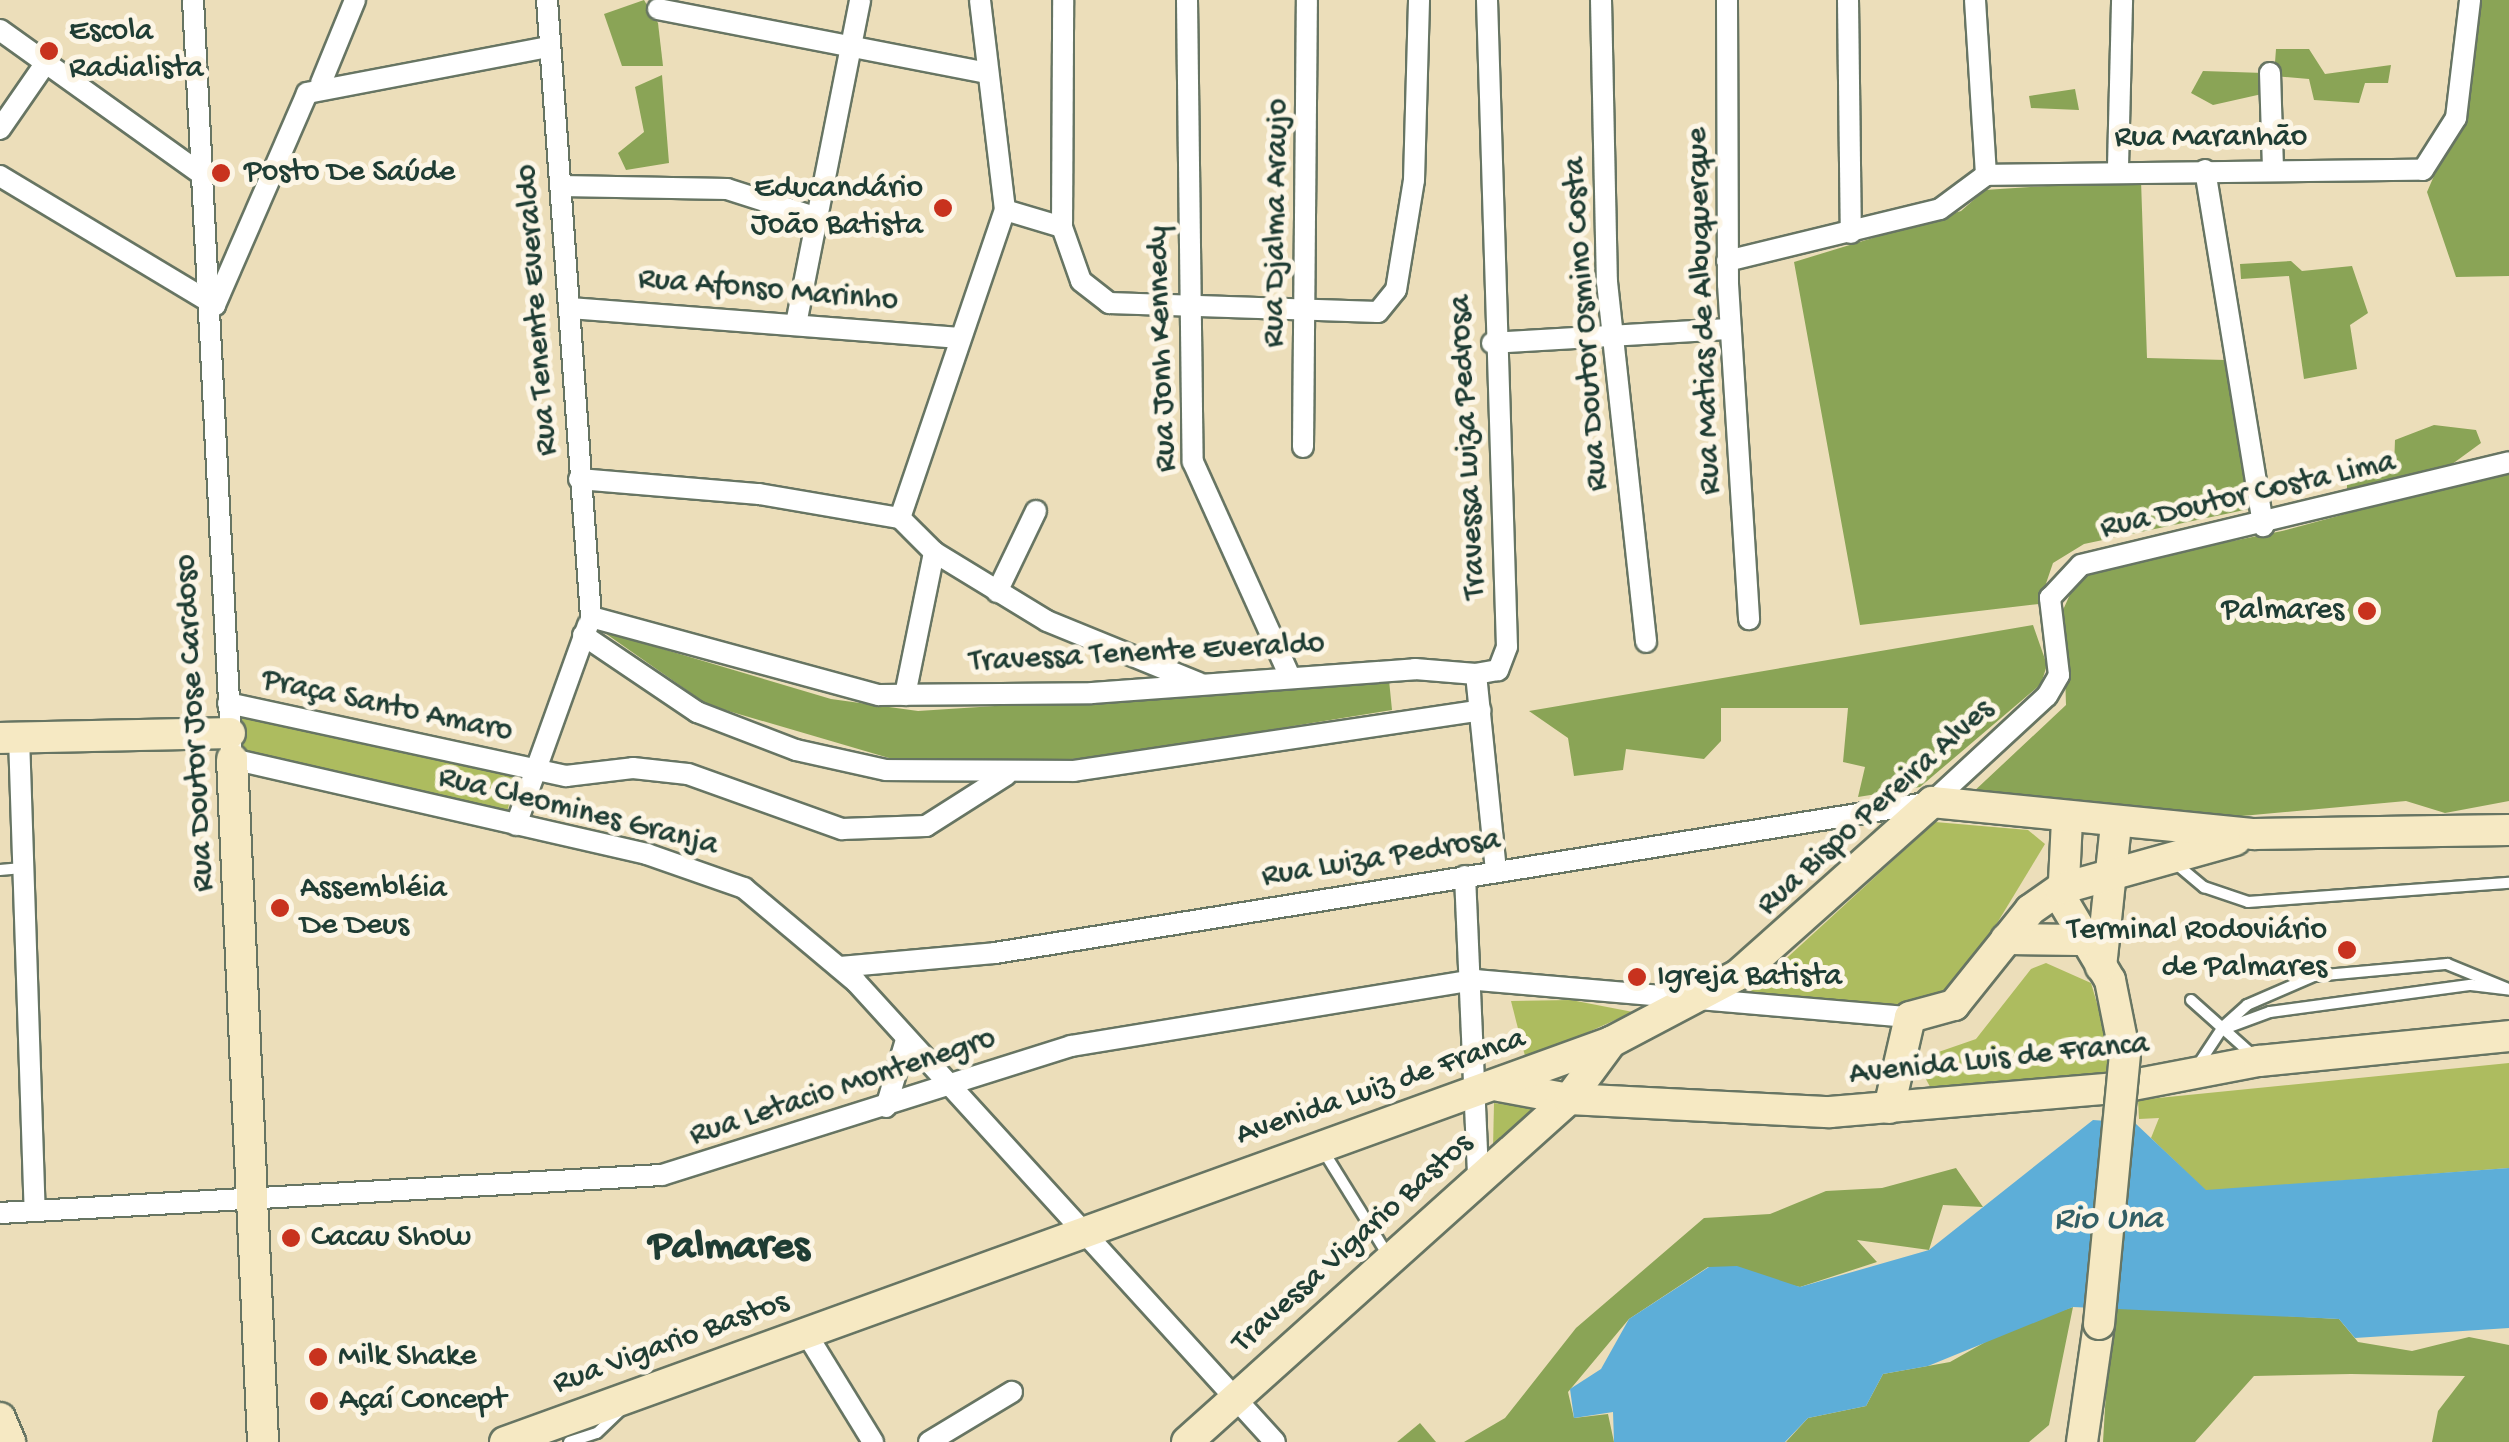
<!DOCTYPE html>
<meta charset="utf-8">
<style>
body{margin:0}
#map{position:relative;width:2509px;height:1442px;overflow:hidden;background:#ecdeba;font-family:"Gochi Hand",sans-serif}
div>[style]{position:absolute}
[style*='--x']{left:calc(var(--x)*1px);top:calc(var(--y)*1px);width:calc(var(--w)*1px);rotate:calc(var(--a)*1deg)}
.green>*{inset:0;background:#adbc5f}
.forest>*{inset:0;background:#8aa456}
.water>*{inset:0;background:#5daed8}
.roads{filter:drop-shadow(2px 0 #677563) drop-shadow(-2px 0 #677563) drop-shadow(0 2px #677563) drop-shadow(0 -2px #677563)}
.lane>*{height:10px;margin:-5px;padding:0 5px;transform-origin:5px;border-radius:5px;background:#fff}
.street>*{height:20px;margin:-10px;padding:0 10px;transform-origin:10px;border-radius:10px;background:#fff}
.secondary>*{height:30px;margin:-15px;padding:0 15px;transform-origin:15px;border-radius:15px;background:#f6e9c3}
.bridges{filter:drop-shadow(2px 0 #677563) drop-shadow(-2px 0 #677563) drop-shadow(0 2px #677563) drop-shadow(0 -2px #677563)}
.secondary-bridge>*{height:30px;margin:-15px;padding:0 15px;transform-origin:15px;border-radius:15px;background:#f6e9c3}
.dots>*{width:28px;height:28px;translate:-50% -50%;box-sizing:border-box;border:5px solid #fcf5e5;border-radius:50%}
span{translate:-50% -50%;white-space:nowrap;text-align:center;line-height:1.15;-webkit-text-stroke:10px #fcf5e5;paint-order:stroke}
.poi-label{font-size:32px;color:#1f3d34}
.left{translate:0 -50%;text-align:left}
.right{translate:-100% -50%;text-align:right}
.street-label{font-size:32px;color:#1f3d34}
.water-label{font-size:35px;color:#325f65;font-style:italic}
.district-label{font-size:42px;color:#1f3d34;font-weight:700}
</style>
<div id="map">
<div class="green">
<i style="clip-path:polygon(240px 712px,517px 773px,506px 816px,239px 752px)"></i>
<i style="clip-path:polygon(1935px 822px,2028px 830px,2045px 844px,1945px 1009px,1743px 998px)"></i>
<i style="clip-path:polygon(2046px 963px,2091px 983px,2114px 1061px,2110px 1088px,1935px 1096px,1921px 1070px,1927px 1056px,1976px 1039px,2031px 969px)"></i>
<i style="clip-path:polygon(1571px 1000px,1633px 1012px,1526px 1060px,1511px 1001px)"></i>
<i style="clip-path:polygon(2509px 1063px,2509px 1168px,2206px 1191px,2151px 1138px,2159px 1118px,2139px 1119px,2138px 1100px)"></i>
<i style="clip-path:polygon(1494px 1103px,1540px 1109px,1493px 1149px)"></i>
</div>
<div class="forest">
<i style="clip-path:polygon(644px 0,658px 23px,663px 66px,622px 66px,604px 14px)"></i>
<i style="clip-path:polygon(2482px 0,2509px 0,2509px 276px,2456px 277px,2427px 192px,2463px 109px)"></i>
<i style="clip-path:polygon(2276px 49px,2309px 49px,2325px 74px,2391px 65px,2388px 83px,2365px 83px,2359px 103px,2314px 100px,2309px 79px,2274px 76px)"></i>
<i style="clip-path:polygon(2203px 71px,2264px 73px,2262px 94px,2213px 105px,2191px 93px)"></i>
<i style="clip-path:polygon(662px 75px,669px 163px,626px 170px,618px 153px,644px 132px,635px 87px)"></i>
<i style="clip-path:polygon(2075px 89px,2079px 110px,2031px 108px,2029px 96px)"></i>
<i style="clip-path:polygon(2141px 180px,2147px 358px,2226px 360px,2249px 509px,2084px 544px,2053px 563px,2039px 604px,1860px 625px,1794px 262px,1961px 211px,1985px 190px)"></i>
<i style="clip-path:polygon(2291px 261px,2302px 271px,2352px 266px,2368px 313px,2350px 325px,2357px 369px,2304px 379px,2289px 276px,2241px 279px,2240px 264px)"></i>
<i style="clip-path:polygon(2434px 425px,2476px 430px,2481px 443px,2444px 470px,2347px 494px,2347px 477px,2394px 467px,2395px 440px)"></i>
<i style="clip-path:polygon(2509px 470px,2509px 801px,2445px 813px,2406px 801px,2209px 819px,1970px 795px,2066px 705px,2063px 610px,2080px 572px,2282px 531px)"></i>
<i style="clip-path:polygon(2033px 625px,2047px 665px,2041px 684px,1920px 787px,1858px 797px,1865px 767px,1843px 762px,1848px 708px,1721px 708px,1721px 741px,1704px 759px,1626px 749px,1623px 770px,1574px 776px,1568px 738px,1529px 711px)"></i>
<i style="clip-path:polygon(602px 631px,831px 699px,918px 711px,1389px 680px,1392px 710px,1115px 755px,994px 766px,889px 758px,708px 705px)"></i>
<i style="clip-path:polygon(1956px 1168px,1983px 1207px,1943px 1205px,1929px 1250px,1857px 1240px,1877px 1262px,1800px 1287px,1708px 1267px,1629px 1319px,1568px 1392px,1574px 1418px,1608px 1414px,1614px 1442px,1464px 1442px,1505px 1418px,1576px 1328px,1704px 1218px,1770px 1214px,1826px 1191px,1882px 1188px)"></i>
<i style="clip-path:polygon(2111px 1306px,2339px 1319px,2358px 1342px,2412px 1351px,2469px 1337px,2509px 1345px,2509px 1442px,2432px 1442px,2438px 1411px,2465px 1376px,2351px 1374px,2254px 1376px,2195px 1442px,2103px 1442px)"></i>
<i style="clip-path:polygon(2073px 1307px,2049px 1425px,2029px 1442px,1786px 1442px,1808px 1418px,1866px 1406px,1883px 1374px,1950px 1362px,2012px 1327px)"></i>
<i style="clip-path:polygon(1420px 1423px,1436px 1442px,1397px 1442px)"></i>
</div>
<div class="water">
<i style="clip-path:polygon(2093px 1120px,2135px 1123px,2206px 1190px,2509px 1168px,2509px 1328px,2355px 1338px,2339px 1319px,2073px 1307px,1928px 1366px,1883px 1374px,1866px 1406px,1808px 1418px,1785px 1442px,1614px 1442px,1613px 1412px,1574px 1418px,1570px 1389px,1601px 1369px,1629px 1319px,1709px 1267px,1737px 1266px,1800px 1287px,1929px 1250px)"></i>
</div>
<div class="roads">
<div class="lane">
<i style="--x:2175;--y:863;--w:38;--a:40"></i>
<i style="--x:2204;--y:887;--w:46;--a:18.8"></i>
<i style="--x:2248;--y:902;--w:262;--a:-4.2"></i>
<i style="--x:0;--y:870;--w:22;--a:-5"></i>
<i style="--x:2191;--y:1000;--w:86;--a:41.7"></i>
<i style="--x:2225;--y:1025;--w:30;--a:-42"></i>
<i style="--x:2247;--y:1005;--w:73;--a:-23.4"></i>
<i style="--x:2314;--y:976;--w:134;--a:-5.2"></i>
<i style="--x:2447;--y:964;--w:64;--a:22.1"></i>
<i style="--x:2198;--y:1065;--w:42;--a:-56.7"></i>
<i style="--x:2221;--y:1030;--w:52;--a:-20.2"></i>
<i style="--x:2270;--y:1012;--w:203;--a:-7.7"></i>
<i style="--x:2471;--y:985;--w:38;--a:7"></i>
<i style="--x:1324;--y:1152;--w:123;--a:58.2"></i>
<i style="--x:569;--y:1442;--w:29;--a:-18"></i>
<i style="--x:597;--y:1433;--w:33;--a:-44"></i>
</div>
<div class="street">
<i style="--x:193;--y:0;--w:760;--a:87.06"></i>
<i style="--x:232;--y:759;--w:426;--a:12.9"></i>
<i style="--x:647;--y:854;--w:103;--a:19.3"></i>
<i style="--x:744;--y:888;--w:146;--a:40"></i>
<i style="--x:856;--y:982;--w:622;--a:47.67"></i>
<i style="--x:547;--y:0;--w:619;--a:85.92"></i>
<i style="--x:1187;--y:0;--w:462;--a:89.3"></i>
<i style="--x:1193;--y:462;--w:234;--a:65.7"></i>
<i style="--x:1487;--y:0;--w:647;--a:88.23"></i>
<i style="--x:1507;--y:647;--w:25;--a:111"></i>
<i style="--x:1498;--y:670;--w:22;--a:170"></i>
<i style="--x:1476;--y:674;--w:197;--a:84.2"></i>
<i style="--x:1601;--y:0;--w:282;--a:88.8"></i>
<i style="--x:1607;--y:282;--w:362;--a:83.8"></i>
<i style="--x:1727;--y:0;--w:284;--a:89.8"></i>
<i style="--x:1728;--y:284;--w:336;--a:86.4"></i>
<i style="--x:1848;--y:0;--w:233;--a:89.3"></i>
<i style="--x:1975;--y:0;--w:175;--a:86.4"></i>
<i style="--x:658;--y:9;--w:334;--a:11"></i>
<i style="--x:0;--y:30;--w:246;--a:35.6"></i>
<i style="--x:2270;--y:73;--w:93;--a:88.2"></i>
<i style="--x:321;--y:83;--w:90;--a:-67.7"></i>
<i style="--x:0;--y:129;--w:79;--a:-55.3"></i>
<i style="--x:2118;--y:167;--w:167;--a:-88.6"></i>
<i style="--x:2205;--y:170;--w:361;--a:80.7"></i>
<i style="--x:1986;--y:175;--w:437;--a:-0.7"></i>
<i style="--x:2423;--y:170;--w:62;--a:-57.6"></i>
<i style="--x:2456;--y:118;--w:119;--a:-83.2"></i>
<i style="--x:0;--y:176;--w:251;--a:31"></i>
<i style="--x:215;--y:305;--w:231;--a:-66.5"></i>
<i style="--x:307;--y:93;--w:246;--a:-10.8"></i>
<i style="--x:561;--y:186;--w:166;--a:1"></i>
<i style="--x:727;--y:189;--w:96;--a:17.7"></i>
<i style="--x:1005;--y:210;--w:59;--a:16.6"></i>
<i style="--x:1062;--y:227;--w:57;--a:70.6"></i>
<i style="--x:1081;--y:281;--w:36;--a:38"></i>
<i style="--x:1109;--y:303;--w:269;--a:1.9"></i>
<i style="--x:1378;--y:312;--w:28;--a:-51"></i>
<i style="--x:1396;--y:290;--w:111;--a:-80.7"></i>
<i style="--x:1414;--y:180;--w:180;--a:-88.4"></i>
<i style="--x:1062;--y:227;--w:227;--a:-89.7"></i>
<i style="--x:1727;--y:261;--w:219;--a:-13.7"></i>
<i style="--x:1940;--y:209;--w:57;--a:-36.5"></i>
<i style="--x:570;--y:308;--w:391;--a:4.4"></i>
<i style="--x:797;--y:319;--w:325;--a:-78.8"></i>
<i style="--x:1492;--y:343;--w:239;--a:-3.4"></i>
<i style="--x:1303;--y:447;--w:447;--a:-89.5"></i>
<i style="--x:579;--y:479;--w:181;--a:4.8"></i>
<i style="--x:759;--y:494;--w:143;--a:9.7"></i>
<i style="--x:900;--y:518;--w:48;--a:45"></i>
<i style="--x:934;--y:552;--w:132;--a:31.4"></i>
<i style="--x:1047;--y:621;--w:164;--a:22.2"></i>
<i style="--x:900;--y:518;--w:325;--a:-71.2"></i>
<i style="--x:1005;--y:210;--w:211;--a:-96.8"></i>
<i style="--x:997;--y:592;--w:90;--a:-64.3"></i>
<i style="--x:591;--y:617;--w:298;--a:15.2"></i>
<i style="--x:879;--y:695;--w:213;--a:-0.5"></i>
<i style="--x:1092;--y:693;--w:324;--a:-4.2"></i>
<i style="--x:1415;--y:669;--w:61;--a:4.7"></i>
<i style="--x:583;--y:635;--w:138;--a:34"></i>
<i style="--x:697;--y:712;--w:106;--a:21"></i>
<i style="--x:796;--y:750;--w:92;--a:12.5"></i>
<i style="--x:886;--y:770;--w:188;--a:0.3"></i>
<i style="--x:1074;--y:771;--w:411;--a:-8.5"></i>
<i style="--x:905;--y:695;--w:146;--a:-78.5"></i>
<i style="--x:228;--y:703;--w:346;--a:12.2"></i>
<i style="--x:566;--y:776;--w:67;--a:-6.8"></i>
<i style="--x:633;--y:768;--w:55;--a:6.2"></i>
<i style="--x:688;--y:774;--w:164;--a:19.7"></i>
<i style="--x:842;--y:829;--w:84;--a:-2"></i>
<i style="--x:926;--y:826;--w:95;--a:-32.5"></i>
<i style="--x:19;--y:737;--w:474;--a:88.1"></i>
<i style="--x:516;--y:825;--w:213;--a:-70.2"></i>
<i style="--x:1465;--y:876;--w:300;--a:87.5"></i>
<i style="--x:839;--y:967;--w:157;--a:-5.1"></i>
<i style="--x:995;--y:953;--w:949;--a:-9.15"></i>
<i style="--x:1932;--y:802;--w:156;--a:-42.7"></i>
<i style="--x:2047;--y:696;--w:24;--a:-60"></i>
<i style="--x:2059;--y:675;--w:78;--a:-96.7"></i>
<i style="--x:2050;--y:598;--w:45;--a:-46.8"></i>
<i style="--x:2081;--y:565;--w:440;--a:-13.5"></i>
<i style="--x:886;--y:1107;--w:70;--a:-73.4"></i>
<i style="--x:0;--y:1213;--w:663;--a:-3.29"></i>
<i style="--x:662;--y:1175;--w:429;--a:-17.5"></i>
<i style="--x:1071;--y:1046;--w:410;--a:-9.3"></i>
<i style="--x:1476;--y:980;--w:436;--a:4.9"></i>
<i style="--x:806;--y:1333;--w:128;--a:58.4"></i>
<i style="--x:929;--y:1442;--w:97;--a:-31.1"></i>
</div>
<div class="secondary">
<i style="--x:0;--y:738;--w:230;--a:-1.2"></i>
<i style="--x:232;--y:759;--w:684;--a:87.4"></i>
<i style="--x:2067;--y:820;--w:81;--a:92.8"></i>
<i style="--x:2063;--y:901;--w:92;--a:59.3"></i>
<i style="--x:2110;--y:980;--w:76;--a:78.7"></i>
<i style="--x:2006;--y:939;--w:74;--a:0.8"></i>
<i style="--x:2101;--y:967;--w:144;--a:-84"></i>
<i style="--x:1499;--y:1086;--w:71;--a:10.5"></i>
<i style="--x:1569;--y:1099;--w:261;--a:2.9"></i>
<i style="--x:1830;--y:1112;--w:288;--a:-4.8"></i>
<i style="--x:2117;--y:1088;--w:145;--a:-10.8"></i>
<i style="--x:2259;--y:1061;--w:251;--a:-5.7"></i>
<i style="--x:1889;--y:1108;--w:93;--a:-77"></i>
<i style="--x:1910;--y:1017;--w:46;--a:-15.3"></i>
<i style="--x:1954;--y:1005;--w:122;--a:-51.3"></i>
<i style="--x:2030;--y:910;--w:37;--a:-35"></i>
<i style="--x:2060;--y:889;--w:182;--a:-15.6"></i>
<i style="--x:0;--y:1418;--w:26;--a:67"></i>
<i style="--x:505;--y:1442;--w:1176;--a:-19.88"></i>
<i style="--x:1611;--y:1042;--w:144;--a:-27.8"></i>
<i style="--x:1738;--y:975;--w:260;--a:-41.7"></i>
<i style="--x:1932;--y:802;--w:324;--a:5.7"></i>
<i style="--x:2254;--y:834;--w:255;--a:-0.9"></i>
<i style="--x:1187;--y:1442;--w:513;--a:-41.92"></i>
<i style="--x:1569;--y:1099;--w:71;--a:-53.6"></i>
<i style="--x:2082;--y:1442;--w:119;--a:-81.8"></i>
</div>
</div>
<div class="bridges">
<div class="secondary-bridge">
<i style="--x:2099;--y:1324;--w:270;--a:-84.5"></i>
</div>
</div>
<div class="dots">
<i style="left:49px;top:51px;background:#c8321e"></i>
<i style="left:221px;top:173px;background:#c8321e"></i>
<i style="left:943px;top:208px;background:#c8321e"></i>
<i style="left:2367px;top:611px;background:#c8321e"></i>
<i style="left:280px;top:908px;background:#c8321e"></i>
<i style="left:2347px;top:950px;background:#c8321e"></i>
<i style="left:1637px;top:977px;background:#c8321e"></i>
<i style="left:291px;top:1238px;background:#c8321e"></i>
<i style="left:318px;top:1357px;background:#c8321e"></i>
<i style="left:319px;top:1401px;background:#c8321e"></i>
</div>
<div class="poi-label">
<span class="left" style="left:69px;top:51px">Escola<br>Radialista</span>
<span class="left" style="left:244px;top:173px">Posto De Saúde</span>
<span class="right" style="left:923px;top:208px">Educandário<br>João Batista</span>
<span class="right" style="left:2344px;top:611px">Palmares</span>
<span class="left" style="left:300px;top:908px">Assembléia<br>De Deus</span>
<span class="right" style="left:2327px;top:950px">Terminal Rodoviário<br>de Palmares</span>
<span class="left" style="left:1657px;top:977px">Igreja Batista</span>
<span class="left" style="left:311px;top:1238px">Cacau Show</span>
<span class="left" style="left:338px;top:1357px">Milk Shake</span>
<span class="left" style="left:339px;top:1401px">Açaí Concept</span>
</div>
<div class="street-label">
<span style="left:2211px;top:138px">Rua Maranhão</span>
<span style="left:1277px;top:223px;rotate:-89deg">Rua Djalma Araujo</span>
<span style="left:768px;top:291px;rotate:5deg">Rua Afonso Marinho</span>
<span style="left:538px;top:310px;rotate:-94deg">Rua Tenente Everaldo</span>
<span style="left:1705px;top:311px;rotate:-92deg">Rua Matias de Albuquerque</span>
<span style="left:1587px;top:324px;rotate:-94deg">Rua Doutor Osmino Costa</span>
<span style="left:1163px;top:349px;rotate:-92deg">Rua Jonh Kennedy</span>
<span style="left:1469px;top:447px;rotate:-93deg">Travessa Luiza Pedrosa</span>
<span style="left:2248px;top:496px;rotate:-13deg">Rua Doutor Costa Lima</span>
<span style="left:1147px;top:654px;rotate:-3deg">Travessa Tenente Everaldo</span>
<span style="left:387px;top:707px;rotate:12deg">Praça Santo Amaro</span>
<span style="left:196px;top:723px;rotate:-93deg">Rua Doutor Jose Cardoso</span>
<span style="left:1876px;top:808px;rotate:-42deg">Rua Bispo Pereira Alves</span>
<span style="left:578px;top:812px;rotate:14deg">Rua Cleomines Granja</span>
<span style="left:1381px;top:859px;rotate:-9deg">Rua Luiza Pedrosa</span>
<span style="left:1999px;top:1060px;rotate:-6deg">Avenida Luis de Franca</span>
<span style="left:843px;top:1088px;rotate:-18deg">Rua Letacio Montenegro</span>
<span style="left:1381px;top:1088px;rotate:-19deg">Avenida Luiz de Franca</span>
<span style="left:1353px;top:1244px;rotate:-42deg">Travessa Vigario Bastos</span>
<span style="left:671px;top:1344px;rotate:-20deg">Rua Vigario Bastos</span>
</div>
<div class="water-label">
<span style="left:2108px;top:1221px">Rio Una</span>
</div>
<div class="district-label">
<span style="left:729px;top:1249px">Palmares</span>
</div>
</div>
